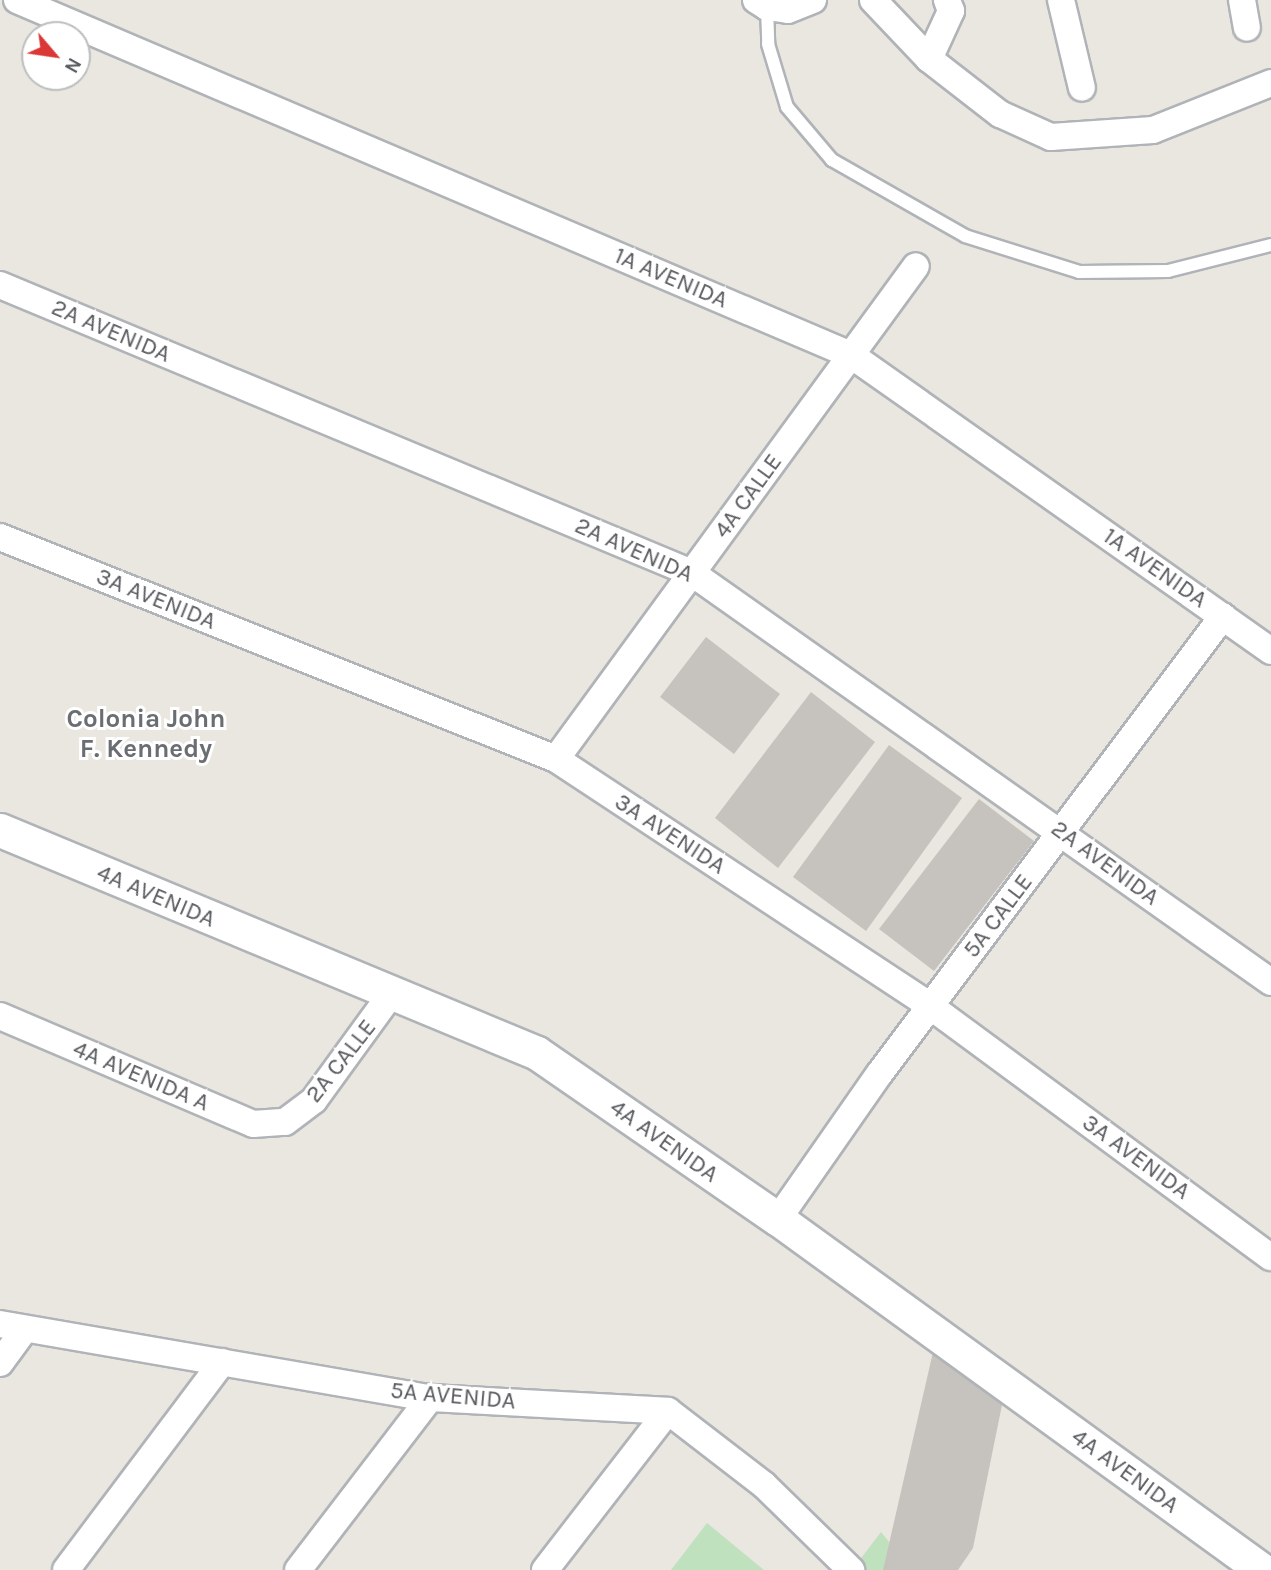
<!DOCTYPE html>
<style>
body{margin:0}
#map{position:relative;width:1271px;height:1570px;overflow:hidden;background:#eae7e0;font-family:Karla,sans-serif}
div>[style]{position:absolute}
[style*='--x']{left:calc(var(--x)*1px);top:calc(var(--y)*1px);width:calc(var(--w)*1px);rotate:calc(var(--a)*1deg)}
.green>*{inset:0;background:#c0e1be}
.building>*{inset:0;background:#c6c2bd}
.roads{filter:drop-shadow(2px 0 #b0b3b7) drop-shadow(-2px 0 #b0b3b7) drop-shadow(0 2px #b0b3b7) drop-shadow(0 -2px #b0b3b7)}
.service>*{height:12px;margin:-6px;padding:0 6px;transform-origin:6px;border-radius:6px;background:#fff}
.minor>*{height:26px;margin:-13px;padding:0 13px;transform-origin:13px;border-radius:13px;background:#fff}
.tertiary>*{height:33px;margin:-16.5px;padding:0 16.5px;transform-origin:16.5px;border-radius:16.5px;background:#fff}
span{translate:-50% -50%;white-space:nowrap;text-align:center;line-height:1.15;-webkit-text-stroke:6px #fff;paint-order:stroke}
.street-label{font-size:24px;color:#595c60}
.neighbourhood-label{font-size:26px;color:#6a6e72;font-weight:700}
.north{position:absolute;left:21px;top:21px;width:70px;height:70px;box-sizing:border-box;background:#fff;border:2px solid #bdbebf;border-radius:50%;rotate:119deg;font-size:19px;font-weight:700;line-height:28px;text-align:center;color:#595c60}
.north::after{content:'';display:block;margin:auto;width:24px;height:32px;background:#da3736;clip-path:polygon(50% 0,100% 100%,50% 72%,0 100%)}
</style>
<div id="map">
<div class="green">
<i style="clip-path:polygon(707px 1523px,764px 1570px,671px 1570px)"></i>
<i style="clip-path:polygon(881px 1532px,912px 1570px,852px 1570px)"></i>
</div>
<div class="building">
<i style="clip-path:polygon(706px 637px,780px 694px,734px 754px,660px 697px)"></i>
<i style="clip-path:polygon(811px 692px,875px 742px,778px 868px,715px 818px)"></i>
<i style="clip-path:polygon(889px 745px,962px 798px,866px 931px,793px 877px)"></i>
<i style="clip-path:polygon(979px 799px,1034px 841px,934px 971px,879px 929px)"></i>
<i style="clip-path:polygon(933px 1352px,1004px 1395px,973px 1548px,958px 1570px,883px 1570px)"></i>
</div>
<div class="roads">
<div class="service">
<i style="--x:767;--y:7;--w:37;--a:88"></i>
<i style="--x:768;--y:44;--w:66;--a:73.2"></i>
<i style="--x:787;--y:107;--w:70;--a:49.7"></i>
<i style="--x:832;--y:160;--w:153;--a:29.7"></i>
<i style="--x:965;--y:236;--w:120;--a:17.5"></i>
<i style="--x:1079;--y:272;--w:89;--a:-0.6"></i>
<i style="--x:1168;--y:271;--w:106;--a:-14.2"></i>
</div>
<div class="minor">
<i style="--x:17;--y:0;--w:906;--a:23.06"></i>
<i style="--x:851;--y:355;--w:514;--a:35.17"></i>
<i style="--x:756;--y:0;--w:13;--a:32"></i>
<i style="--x:767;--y:7;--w:21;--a:8"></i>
<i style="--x:788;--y:10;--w:27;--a:-22"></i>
<i style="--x:873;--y:0;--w:81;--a:46.5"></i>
<i style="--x:929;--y:59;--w:90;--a:37.8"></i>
<i style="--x:1000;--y:114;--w:56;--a:24.3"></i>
<i style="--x:1051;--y:137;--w:102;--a:-3.9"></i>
<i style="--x:1153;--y:130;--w:127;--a:-21.7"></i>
<i style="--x:1061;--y:0;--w:90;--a:76.6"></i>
<i style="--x:1242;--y:0;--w:28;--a:80"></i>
<i style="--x:929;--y:59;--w:53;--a:-65.4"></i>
<i style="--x:951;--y:11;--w:12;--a:-110"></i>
<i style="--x:0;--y:285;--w:750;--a:22.6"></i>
<i style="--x:692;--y:573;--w:709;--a:35.24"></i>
<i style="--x:0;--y:537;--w:599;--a:21.77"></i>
<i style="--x:556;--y:759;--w:448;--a:33.4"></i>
<i style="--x:930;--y:1006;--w:423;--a:36.4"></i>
<i style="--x:556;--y:759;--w:610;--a:-53.86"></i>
<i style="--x:0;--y:1016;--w:275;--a:23.1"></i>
<i style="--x:253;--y:1124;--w:32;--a:-4"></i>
<i style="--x:285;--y:1122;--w:36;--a:-37"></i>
<i style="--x:314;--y:1100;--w:131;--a:-54"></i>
<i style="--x:778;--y:1219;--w:178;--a:-55.1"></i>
<i style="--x:880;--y:1073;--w:571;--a:-53.11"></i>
<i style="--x:0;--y:1324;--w:436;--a:9.8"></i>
<i style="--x:430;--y:1398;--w:238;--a:3.1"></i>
<i style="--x:668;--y:1411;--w:121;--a:37.6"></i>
<i style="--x:764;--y:1485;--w:122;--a:44.3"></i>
<i style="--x:0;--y:1363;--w:42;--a:-53.7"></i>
<i style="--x:66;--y:1570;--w:260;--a:-53.1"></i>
<i style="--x:298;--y:1570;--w:217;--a:-52.5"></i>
<i style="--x:545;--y:1570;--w:201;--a:-52.3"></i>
</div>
<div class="tertiary">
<i style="--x:0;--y:830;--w:581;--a:22.55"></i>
<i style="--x:537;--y:1053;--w:293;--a:34.6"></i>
<i style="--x:778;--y:1219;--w:598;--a:35.95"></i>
</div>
</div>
<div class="street-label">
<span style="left:671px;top:278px;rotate:23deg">1A AVENIDA</span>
<span style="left:111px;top:331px;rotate:23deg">2A AVENIDA</span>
<span style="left:748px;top:496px;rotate:-54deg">4A CALLE</span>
<span style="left:634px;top:550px;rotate:24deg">2A AVENIDA</span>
<span style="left:1155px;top:568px;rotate:35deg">1A AVENIDA</span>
<span style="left:156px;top:599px;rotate:22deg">3A AVENIDA</span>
<span style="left:670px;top:834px;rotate:33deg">3A AVENIDA</span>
<span style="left:1105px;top:863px;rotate:36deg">2A AVENIDA</span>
<span style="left:156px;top:896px;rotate:23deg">4A AVENIDA</span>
<span style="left:998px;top:916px;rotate:-53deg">5A CALLE</span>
<span style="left:341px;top:1061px;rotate:-52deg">2A CALLE</span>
<span style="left:141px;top:1076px;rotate:23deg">4A AVENIDA A</span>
<span style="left:664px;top:1141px;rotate:35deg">4A AVENIDA</span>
<span style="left:1136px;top:1157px;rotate:36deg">3A AVENIDA</span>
<span style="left:453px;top:1396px;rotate:5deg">5A AVENIDA</span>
<span style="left:1125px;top:1471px;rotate:36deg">4A AVENIDA</span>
</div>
<div class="neighbourhood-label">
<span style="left:146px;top:734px">Colonia John<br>F. Kennedy</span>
</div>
<div class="north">N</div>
</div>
